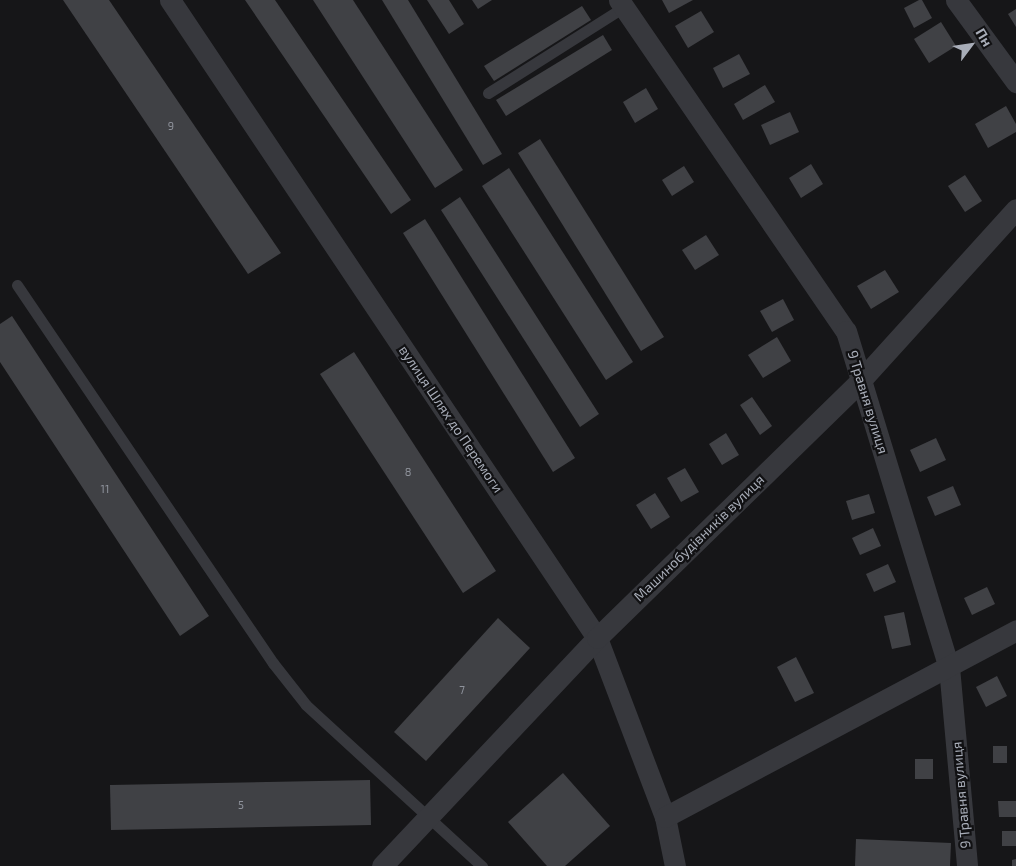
<!DOCTYPE html>
<meta charset="utf-8">
<style>
body{margin:0}
#map{position:relative;width:1016px;height:866px;overflow:hidden;background:#161618;font-family:"Exo 2",sans-serif}
div>[style]{position:absolute}
[style*='--x']{left:calc(var(--x)*1px);top:calc(var(--y)*1px);width:calc(var(--w)*1px);rotate:calc(var(--a)*1deg)}
.building>*{inset:0;background:#404145}
.lane>*{height:11px;margin:-5.5px;padding:0 5.5px;transform-origin:5.5px;border-radius:5.5px;background:#37383d}
.street>*{height:21px;margin:-10.5px;padding:0 10.5px;transform-origin:10.5px;border-radius:10.5px;background:#37383d}
span{translate:-50% -50%;white-space:nowrap;text-align:center;line-height:1.15;-webkit-text-stroke:4.5px #111113;paint-order:stroke}
.number-label{font-size:11px;color:#8e929b}
.number-label span{-webkit-text-stroke-width:0}
.street-label{font-size:14px;color:#a8adb8}
.north{position:absolute;left:946px;top:20px;width:50px;height:50px;-webkit-text-stroke:4px #111113;paint-order:stroke;rotate:59deg;font-size:14px;font-weight:700;line-height:20px;text-align:center;color:#a8adb8}
.north::after{content:'';display:block;margin:auto;width:18px;height:22px;background:#a8adb8;clip-path:polygon(50% 0,100% 100%,50% 72%,0 100%)}
</style>
<div id="map">
<div class="building">
<i style="clip-path:polygon(63px 0,109px 0,281px 253px,248px 274px)"></i>
<i style="clip-path:polygon(245px 0,275px 0,411px 200px,391px 214px)"></i>
<i style="clip-path:polygon(313px 0,353px 0,463px 170px,435px 188px)"></i>
<i style="clip-path:polygon(382px 0,408px 0,502px 154px,483px 165px)"></i>
<i style="clip-path:polygon(427px 0,449px 0,464px 24px,449px 34px)"></i>
<i style="clip-path:polygon(472px 0,492px 0,478px 9px)"></i>
<i style="clip-path:polygon(662px 0,693px 0,669px 13px)"></i>
<i style="clip-path:polygon(919px 0,922px 0,932px 18px,914px 28px,904px 8px)"></i>
<i style="clip-path:polygon(582px 6px,591px 20px,494px 81px,484px 66px)"></i>
<i style="clip-path:polygon(1016px 9px,1016px 27px,1008px 14px)"></i>
<i style="clip-path:polygon(701px 11px,714px 32px,688px 48px,675px 26px)"></i>
<i style="clip-path:polygon(941px 22px,956px 46px,929px 63px,914px 39px)"></i>
<i style="clip-path:polygon(603px 35px,612px 50px,506px 116px,496px 100px)"></i>
<i style="clip-path:polygon(739px 54px,750px 74px,723px 88px,713px 68px)"></i>
<i style="clip-path:polygon(765px 85px,775px 102px,743px 120px,734px 104px)"></i>
<i style="clip-path:polygon(646px 88px,658px 109px,635px 123px,623px 102px)"></i>
<i style="clip-path:polygon(1006px 106px,1016px 124px,1016px 132px,988px 148px,975px 124px)"></i>
<i style="clip-path:polygon(790px 112px,799px 132px,770px 145px,761px 125px)"></i>
<i style="clip-path:polygon(540px 139px,664px 337px,641px 351px,518px 153px)"></i>
<i style="clip-path:polygon(811px 164px,823px 184px,801px 198px,789px 178px)"></i>
<i style="clip-path:polygon(684px 166px,694px 182px,672px 196px,662px 180px)"></i>
<i style="clip-path:polygon(509px 168px,633px 362px,606px 380px,482px 186px)"></i>
<i style="clip-path:polygon(965px 175px,982px 201px,965px 212px,948px 186px)"></i>
<i style="clip-path:polygon(460px 197px,599px 414px,580px 427px,441px 210px)"></i>
<i style="clip-path:polygon(425px 219px,575px 458px,553px 472px,403px 233px)"></i>
<i style="clip-path:polygon(706px 235px,719px 255px,695px 270px,682px 250px)"></i>
<i style="clip-path:polygon(885px 270px,899px 292px,871px 309px,857px 286px)"></i>
<i style="clip-path:polygon(783px 299px,794px 320px,772px 332px,760px 311px)"></i>
<i style="clip-path:polygon(12px 316px,209px 616px,180px 636px,0 362px,0 324px)"></i>
<i style="clip-path:polygon(777px 337px,791px 361px,763px 378px,748px 355px)"></i>
<i style="clip-path:polygon(354px 352px,496px 571px,463px 593px,320px 374px)"></i>
<i style="clip-path:polygon(752px 397px,772px 426px,760px 435px,740px 405px)"></i>
<i style="clip-path:polygon(726px 433px,739px 455px,722px 465px,709px 444px)"></i>
<i style="clip-path:polygon(936px 438px,946px 460px,920px 472px,910px 450px)"></i>
<i style="clip-path:polygon(685px 468px,699px 492px,681px 502px,667px 478px)"></i>
<i style="clip-path:polygon(953px 486px,961px 505px,935px 516px,927px 497px)"></i>
<i style="clip-path:polygon(655px 493px,670px 517px,651px 529px,636px 505px)"></i>
<i style="clip-path:polygon(869px 494px,875px 513px,852px 520px,846px 501px)"></i>
<i style="clip-path:polygon(873px 528px,881px 546px,860px 555px,852px 538px)"></i>
<i style="clip-path:polygon(888px 564px,896px 582px,874px 592px,866px 574px)"></i>
<i style="clip-path:polygon(987px 587px,995px 604px,972px 615px,964px 598px)"></i>
<i style="clip-path:polygon(904px 612px,911px 645px,892px 649px,884px 616px)"></i>
<i style="clip-path:polygon(498px 618px,530px 648px,426px 761px,394px 732px)"></i>
<i style="clip-path:polygon(796px 657px,814px 693px,795px 702px,777px 667px)"></i>
<i style="clip-path:polygon(997px 676px,1007px 696px,986px 707px,976px 687px)"></i>
<i style="clip-path:polygon(993px 746px,1007px 746px,1007px 763px,993px 763px)"></i>
<i style="clip-path:polygon(915px 759px,933px 759px,933px 779px,915px 779px)"></i>
<i style="clip-path:polygon(563px 773px,610px 826px,565px 866px,547px 866px,508px 822px)"></i>
<i style="clip-path:polygon(370px 780px,371px 825px,111px 830px,110px 785px)"></i>
<i style="clip-path:polygon(998px 801px,1016px 801px,1016px 817px,999px 817px)"></i>
<i style="clip-path:polygon(1002px 831px,1016px 831px,1016px 846px,1002px 846px)"></i>
<i style="clip-path:polygon(856px 839px,951px 843px,950px 866px,855px 866px)"></i>
<i style="clip-path:polygon(1016px 859px,1016px 866px,1012px 866px,1012px 860px)"></i>
</div>
<div class="lane">
<i style="--x:488;--y:93;--w:161;--a:-32.3"></i>
<i style="--x:17;--y:285;--w:457;--a:55.9"></i>
<i style="--x:273;--y:663;--w:53;--a:51.8"></i>
<i style="--x:306;--y:705;--w:239;--a:42.5"></i>
</div>
<div class="street">
<i style="--x:170;--y:0;--w:768;--a:56.21"></i>
<i style="--x:597;--y:638;--w:191;--a:69.2"></i>
<i style="--x:665;--y:817;--w:50;--a:78.5"></i>
<i style="--x:619;--y:0;--w:401;--a:55.6"></i>
<i style="--x:846;--y:331;--w:351;--a:73"></i>
<i style="--x:949;--y:667;--w:200;--a:84.8"></i>
<i style="--x:956;--y:0;--w:102;--a:53.8"></i>
<i style="--x:665;--y:817;--w:398;--a:-28"></i>
<i style="--x:382;--y:866;--w:313;--a:-46.7"></i>
<i style="--x:597;--y:638;--w:371;--a:-44.3"></i>
<i style="--x:862;--y:379;--w:229;--a:-47.8"></i>
</div>
<div class="number-label">
<span style="left:171px;top:126px">9</span>
<span style="left:408px;top:472px">8</span>
<span style="left:105px;top:489px">11</span>
<span style="left:462px;top:690px">7</span>
<span style="left:241px;top:805px">5</span>
</div>
<div class="street-label">
<span style="left:868px;top:402px;rotate:73deg">9 Травня вулиця</span>
<span style="left:451px;top:419px;rotate:56deg">вулиця Шлях до Перемоги</span>
<span style="left:699px;top:538px;rotate:-44deg">Машинобудівників вулиця</span>
<span style="left:961px;top:795px;rotate:-95deg">9 Травня вулиця</span>
</div>
<div class="north">Пн</div>
</div>
